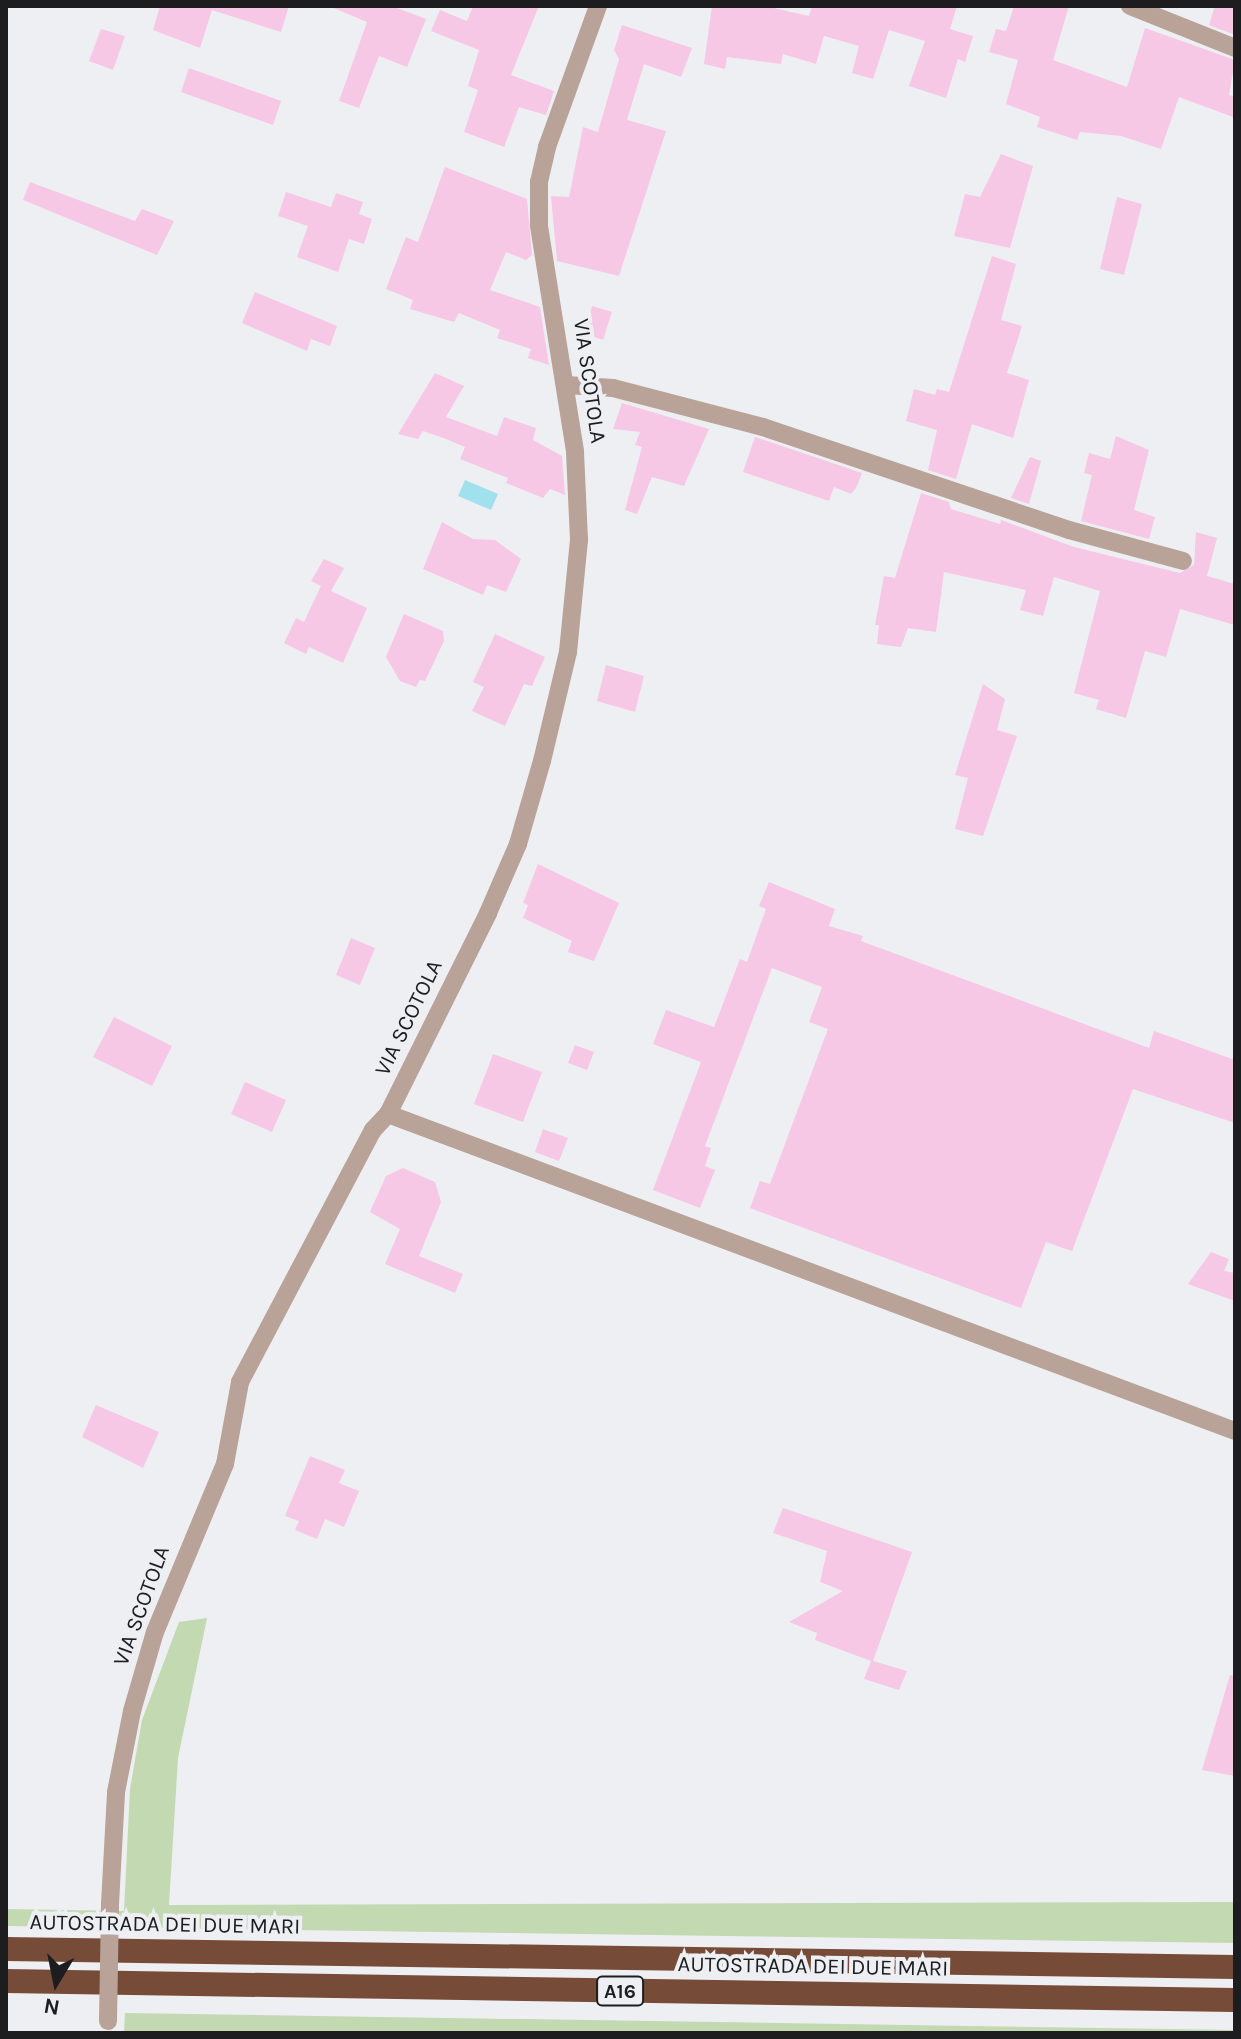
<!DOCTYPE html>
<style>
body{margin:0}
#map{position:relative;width:1241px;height:2039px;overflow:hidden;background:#eeeff3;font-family:Karla,sans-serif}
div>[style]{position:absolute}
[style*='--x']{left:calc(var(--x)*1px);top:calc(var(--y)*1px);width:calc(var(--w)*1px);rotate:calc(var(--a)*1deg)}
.green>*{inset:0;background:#c2d9b2}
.water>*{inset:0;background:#a1e1ee}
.building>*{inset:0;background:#f7c7e6}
.street>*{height:18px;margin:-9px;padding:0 9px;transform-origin:9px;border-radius:9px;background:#b9a298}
.highway>*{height:24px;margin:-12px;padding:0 12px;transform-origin:12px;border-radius:12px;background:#764b37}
.street-bridge>*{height:18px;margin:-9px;padding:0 9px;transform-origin:9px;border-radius:9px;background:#b9a298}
span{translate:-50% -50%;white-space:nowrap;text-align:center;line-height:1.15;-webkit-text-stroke:8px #eeeff3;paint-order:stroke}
.shield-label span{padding:2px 6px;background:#eeeff3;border:2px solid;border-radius:6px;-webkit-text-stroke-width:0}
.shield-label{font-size:20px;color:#1d1d1f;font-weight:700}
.street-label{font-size:22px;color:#1d1d1f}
.frame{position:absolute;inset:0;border:8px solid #1d1d1f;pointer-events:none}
.north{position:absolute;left:16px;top:1943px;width:80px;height:80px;-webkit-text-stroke:6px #eeeff3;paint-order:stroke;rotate:190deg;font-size:22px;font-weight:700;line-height:32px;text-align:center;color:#1d1d1f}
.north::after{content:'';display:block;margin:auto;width:28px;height:36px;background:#1d1d1f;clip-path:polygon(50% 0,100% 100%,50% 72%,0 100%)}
</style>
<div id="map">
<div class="green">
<i style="clip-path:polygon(207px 1618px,178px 1758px,169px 1905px,1235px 1902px,1235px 1943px,6px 1926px,6px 1909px,124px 1911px,130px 1789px,142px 1720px,179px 1622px)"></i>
<i style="clip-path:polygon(125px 2013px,1235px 2030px,1235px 2033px,124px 2033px)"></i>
</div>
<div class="water">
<i style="clip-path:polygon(465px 480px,498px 494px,491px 510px,458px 496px)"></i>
</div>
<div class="building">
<i style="clip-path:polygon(160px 6px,289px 6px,281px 32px,212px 10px,200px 48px,153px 30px)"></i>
<i style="clip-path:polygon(329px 6px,392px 6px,426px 19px,407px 67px,379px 56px,359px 108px,339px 101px,367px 22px)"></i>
<i style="clip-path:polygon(473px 6px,539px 6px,511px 75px,554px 91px,546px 115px,519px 107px,504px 147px,464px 132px,478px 90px,468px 86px,479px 50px,431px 31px,440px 10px,467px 21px)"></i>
<i style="clip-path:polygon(712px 6px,765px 6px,809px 16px,812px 6px,957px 6px,950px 29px,973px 36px,965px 62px,958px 59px,946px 98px,909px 86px,925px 41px,889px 30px,873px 79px,852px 73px,859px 46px,824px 36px,816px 64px,783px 54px,781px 64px,727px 57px,725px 69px,704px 64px)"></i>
<i style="clip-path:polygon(1014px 6px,1069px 6px,1053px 60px,1127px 87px,1145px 28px,1235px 60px,1229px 95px,1235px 97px,1233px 117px,1179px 97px,1161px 149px,1121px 136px,1080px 132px,1077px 140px,1037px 127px,1040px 117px,1006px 104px,1018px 60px,989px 52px,996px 29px,1006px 31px)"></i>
<i style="clip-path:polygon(1215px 6px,1235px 6px,1235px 35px,1209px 25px)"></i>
<i style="clip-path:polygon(622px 25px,692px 48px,681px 77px,644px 64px,627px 120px,666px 131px,619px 276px,557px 261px,551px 196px,569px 197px,583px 127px,598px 132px,619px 59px,614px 50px)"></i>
<i style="clip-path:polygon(101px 29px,125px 36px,113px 70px,89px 61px)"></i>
<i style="clip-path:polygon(189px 68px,281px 101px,273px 125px,181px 92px)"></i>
<i style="clip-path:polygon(1001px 154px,1033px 166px,1010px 248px,954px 236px,965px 194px,980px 197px)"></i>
<i style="clip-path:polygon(445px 167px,527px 199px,532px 255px,526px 260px,506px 252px,490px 290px,540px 307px,549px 365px,528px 358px,531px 349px,497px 338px,500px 330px,459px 313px,454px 322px,410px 309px,413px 300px,386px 289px,406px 237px,418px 242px)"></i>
<i style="clip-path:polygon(30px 182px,135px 221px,142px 209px,174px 221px,157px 255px,23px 200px)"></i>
<i style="clip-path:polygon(286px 192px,331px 207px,336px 193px,363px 202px,359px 214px,372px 219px,364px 244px,349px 239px,338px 272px,297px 257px,308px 226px,278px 216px)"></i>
<i style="clip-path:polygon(1117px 197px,1142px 204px,1124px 275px,1100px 269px)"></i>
<i style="clip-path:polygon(992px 256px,1016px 264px,1001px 320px,1022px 326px,1007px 373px,1029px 380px,1013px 438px,972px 424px,956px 479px,928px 470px,937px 430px,906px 421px,914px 389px,935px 395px,937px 389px,949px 392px)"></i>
<i style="clip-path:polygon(255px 292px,337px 326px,330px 346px,311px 339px,307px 351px,242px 323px)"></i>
<i style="clip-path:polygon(592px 306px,612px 312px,603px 340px,585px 334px)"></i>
<i style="clip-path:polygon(435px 373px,464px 386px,446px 417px,497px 436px,504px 417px,536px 428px,533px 440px,562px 456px,565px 495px,550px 489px,543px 498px,506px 483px,508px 478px,460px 459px,465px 447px,446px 439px,423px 431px,418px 439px,398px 434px)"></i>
<i style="clip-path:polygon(622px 403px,709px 429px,684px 486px,652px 477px,637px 514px,625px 510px,642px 447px,635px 445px,640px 432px,613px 429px)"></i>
<i style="clip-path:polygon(1116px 436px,1149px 450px,1134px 510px,1155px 517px,1149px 539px,1081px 521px,1092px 475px,1084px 473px,1089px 453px,1110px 459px)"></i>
<i style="clip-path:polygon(755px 437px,862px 473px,856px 488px,851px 494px,834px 487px,829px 501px,743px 472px)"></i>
<i style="clip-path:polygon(1030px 457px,1041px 461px,1029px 504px,1011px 498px)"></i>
<i style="clip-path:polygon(921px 493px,949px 502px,951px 509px,1000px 524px,1001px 520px,1074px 547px,1180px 573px,1194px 565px,1196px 532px,1217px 538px,1207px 576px,1235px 584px,1235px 625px,1180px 609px,1166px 657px,1145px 651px,1126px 718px,1096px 709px,1099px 700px,1074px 693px,1100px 591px,1054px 577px,1043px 616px,1020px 610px,1026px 590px,944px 572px,936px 632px,908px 628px,901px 647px,877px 644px,879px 625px,875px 625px,884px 576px,895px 578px)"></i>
<i style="clip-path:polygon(442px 522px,473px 539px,495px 540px,521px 559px,506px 592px,487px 585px,483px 595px,423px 569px)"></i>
<i style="clip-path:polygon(324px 559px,344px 568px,331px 591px,367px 608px,343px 663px,309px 647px,306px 654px,284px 643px,296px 618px,304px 622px,321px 586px,311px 581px)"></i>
<i style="clip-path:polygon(404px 614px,443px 631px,444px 641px,425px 681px,420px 680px,416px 687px,400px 681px,386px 657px)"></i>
<i style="clip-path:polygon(495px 634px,545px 657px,532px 686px,524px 684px,505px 726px,472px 711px,484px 687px,473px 682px)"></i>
<i style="clip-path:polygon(606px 665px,644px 676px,635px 712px,597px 701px)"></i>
<i style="clip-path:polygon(983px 684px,1005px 699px,997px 730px,1017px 736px,983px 836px,955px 829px,968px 778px,955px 775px)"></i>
<i style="clip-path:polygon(538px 864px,619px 903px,594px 961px,568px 952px,572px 941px,523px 918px,528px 905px,523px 903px)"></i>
<i style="clip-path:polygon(769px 882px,835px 909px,829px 926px,863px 936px,861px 941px,1149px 1048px,1154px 1031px,1235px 1060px,1235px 1123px,1133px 1089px,1072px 1251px,1046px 1242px,1021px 1308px,750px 1208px,760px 1181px,770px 1184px,828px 1029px,809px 1022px,822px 987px,772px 968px,705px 1146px,711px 1148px,705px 1166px,715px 1170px,700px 1208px,653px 1190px,701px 1062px,653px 1044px,666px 1010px,714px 1027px,740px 959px,747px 962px,766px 909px,759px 906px)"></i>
<i style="clip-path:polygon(351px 938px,375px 948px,360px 985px,336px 975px)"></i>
<i style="clip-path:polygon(114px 1017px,172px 1046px,152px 1086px,93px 1057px)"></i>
<i style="clip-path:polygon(575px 1045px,594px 1052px,587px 1070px,568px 1063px)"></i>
<i style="clip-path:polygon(493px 1054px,542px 1072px,523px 1122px,474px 1104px)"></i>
<i style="clip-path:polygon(245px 1082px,286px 1100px,272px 1132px,231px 1114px)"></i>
<i style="clip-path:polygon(543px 1129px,568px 1138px,559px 1161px,535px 1152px)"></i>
<i style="clip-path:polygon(403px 1168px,435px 1182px,441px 1202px,419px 1256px,463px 1274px,455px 1293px,385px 1264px,400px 1229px,370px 1212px,386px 1176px)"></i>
<i style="clip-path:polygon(1211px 1252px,1229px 1259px,1224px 1271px,1235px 1273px,1235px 1301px,1188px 1284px)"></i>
<i style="clip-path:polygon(96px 1405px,159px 1432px,143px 1468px,82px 1437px)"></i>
<i style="clip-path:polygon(310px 1456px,345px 1470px,339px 1483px,359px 1491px,344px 1527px,325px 1519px,317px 1539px,295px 1530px,299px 1521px,285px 1516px)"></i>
<i style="clip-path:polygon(783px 1508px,912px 1552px,873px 1661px,907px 1671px,899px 1690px,864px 1679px,871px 1661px,815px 1640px,817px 1633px,789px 1622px,843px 1591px,820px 1582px,827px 1551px,773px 1533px)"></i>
<i style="clip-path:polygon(1230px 1675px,1235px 1676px,1235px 1776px,1202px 1770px)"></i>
</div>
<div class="street">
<i style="--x:1130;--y:6;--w:113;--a:21.8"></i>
<i style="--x:566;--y:385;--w:47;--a:3.7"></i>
<i style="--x:613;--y:388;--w:155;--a:14.6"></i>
<i style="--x:763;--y:427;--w:323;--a:18.6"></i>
<i style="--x:1069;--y:530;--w:118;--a:15.2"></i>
<i style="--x:388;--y:1114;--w:904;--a:20.52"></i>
<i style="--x:110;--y:1904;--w:112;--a:-86.9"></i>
<i style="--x:116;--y:1792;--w:83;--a:-78.8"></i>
<i style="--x:132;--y:1711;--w:82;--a:-73.8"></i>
<i style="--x:155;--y:1632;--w:182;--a:-67.4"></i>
<i style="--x:225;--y:1464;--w:83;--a:-79.6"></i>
<i style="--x:240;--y:1382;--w:285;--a:-62.2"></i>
<i style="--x:373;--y:1130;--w:22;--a:-47"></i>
<i style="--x:388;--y:1114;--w:225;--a:-63.5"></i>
<i style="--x:488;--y:913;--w:75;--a:-66.5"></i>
<i style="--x:518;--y:844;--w:86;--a:-73.9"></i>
<i style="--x:542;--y:761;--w:112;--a:-76.6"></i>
<i style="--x:568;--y:652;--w:113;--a:-84.4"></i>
<i style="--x:579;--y:540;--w:89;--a:-92.6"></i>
<i style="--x:575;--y:451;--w:229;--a:-99.1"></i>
<i style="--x:539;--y:225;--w:43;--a:-90"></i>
<i style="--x:539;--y:182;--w:36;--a:-77"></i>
<i style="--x:547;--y:147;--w:150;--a:-70.1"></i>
</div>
<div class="highway">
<i style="--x:6;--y:1949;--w:1229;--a:0.84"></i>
<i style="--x:6;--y:1981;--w:1229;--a:0.89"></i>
</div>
<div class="street-bridge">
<i style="--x:108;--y:2021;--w:117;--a:-89"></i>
</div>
<div class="shield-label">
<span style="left:620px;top:1991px">A16</span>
</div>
<div class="street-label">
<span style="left:589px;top:381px;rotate:82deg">VIA SCOTOLA</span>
<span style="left:409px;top:1018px;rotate:-64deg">VIA SCOTOLA</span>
<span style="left:142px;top:1606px;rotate:-70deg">VIA SCOTOLA</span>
<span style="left:165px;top:1925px;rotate:1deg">AUTOSTRADA DEI DUE MARI</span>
<span style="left:813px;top:1967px;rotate:1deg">AUTOSTRADA DEI DUE MARI</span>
</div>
<div class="frame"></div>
<div class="north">N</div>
</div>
